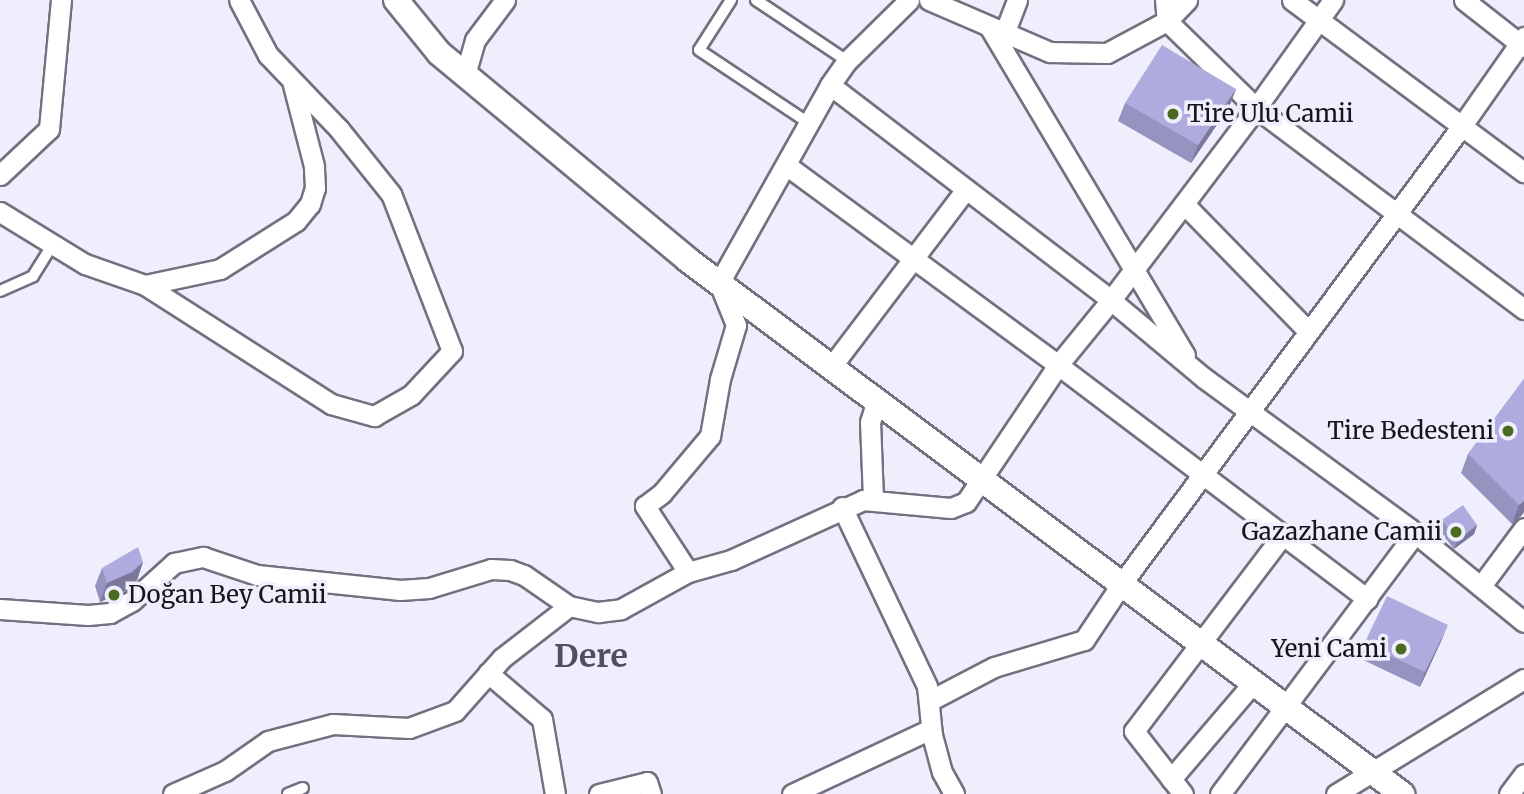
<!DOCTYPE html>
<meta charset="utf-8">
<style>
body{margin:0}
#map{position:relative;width:1524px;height:794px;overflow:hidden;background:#efeefd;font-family:Merriweather,serif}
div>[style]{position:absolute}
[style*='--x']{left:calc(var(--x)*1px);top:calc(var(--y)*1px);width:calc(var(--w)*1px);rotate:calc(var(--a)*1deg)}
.roads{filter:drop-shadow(2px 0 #72717f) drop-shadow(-2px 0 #72717f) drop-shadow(0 2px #72717f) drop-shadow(0 -2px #72717f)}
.service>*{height:10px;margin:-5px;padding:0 5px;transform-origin:5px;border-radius:5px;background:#fff}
.minor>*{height:19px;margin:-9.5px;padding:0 9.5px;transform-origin:9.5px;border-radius:9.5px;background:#fff}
.tertiary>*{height:24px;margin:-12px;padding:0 12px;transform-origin:12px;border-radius:12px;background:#fff}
.wall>*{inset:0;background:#9793c0}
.shaded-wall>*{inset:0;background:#7b789c}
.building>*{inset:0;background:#b0abdf}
.dots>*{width:19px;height:19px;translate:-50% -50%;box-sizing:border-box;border:4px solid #efeefd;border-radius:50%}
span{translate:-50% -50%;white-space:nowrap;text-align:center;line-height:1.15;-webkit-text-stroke:7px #efeefd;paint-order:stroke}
.poi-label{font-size:24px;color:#16151a}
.left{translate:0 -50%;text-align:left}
.right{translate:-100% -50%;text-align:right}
.district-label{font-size:32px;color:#504f5c;font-weight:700}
</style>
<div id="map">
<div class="roads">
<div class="service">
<i style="--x:731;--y:0;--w:59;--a:122.6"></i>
<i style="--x:699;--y:50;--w:132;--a:33.6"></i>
<i style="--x:756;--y:0;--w:110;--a:33.8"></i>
<i style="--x:0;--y:291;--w:36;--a:-24"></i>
<i style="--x:33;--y:276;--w:36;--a:-58"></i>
<i style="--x:288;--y:794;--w:16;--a:-22"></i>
</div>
<div class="minor">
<i style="--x:929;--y:0;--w:132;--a:23.3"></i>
<i style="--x:1050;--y:52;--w:57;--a:1"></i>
<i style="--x:1107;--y:53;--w:68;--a:-28.1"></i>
<i style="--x:1167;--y:21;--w:29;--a:-46"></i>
<i style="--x:1165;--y:0;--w:21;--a:85"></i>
<i style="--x:1167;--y:21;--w:124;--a:44.3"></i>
<i style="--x:1256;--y:108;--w:335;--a:36.9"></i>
<i style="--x:1292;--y:0;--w:289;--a:36.6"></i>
<i style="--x:1464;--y:0;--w:76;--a:38.1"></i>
<i style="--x:990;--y:28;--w:381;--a:59.2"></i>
<i style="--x:1004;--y:34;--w:36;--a:-69"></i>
<i style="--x:465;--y:75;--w:36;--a:-74"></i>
<i style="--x:475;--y:40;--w:50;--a:-53.1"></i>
<i style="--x:830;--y:85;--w:349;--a:37.4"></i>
<i style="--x:1107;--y:297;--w:126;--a:39.9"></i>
<i style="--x:1204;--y:378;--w:255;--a:36.2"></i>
<i style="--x:1410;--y:529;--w:147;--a:39.2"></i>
<i style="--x:786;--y:165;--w:338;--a:36.3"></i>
<i style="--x:1058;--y:365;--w:388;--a:37.1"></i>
<i style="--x:0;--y:175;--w:67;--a:-43.2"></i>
<i style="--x:49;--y:129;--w:130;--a:-84.7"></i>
<i style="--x:1184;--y:204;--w:177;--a:45.7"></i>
<i style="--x:0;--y:212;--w:100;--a:31.5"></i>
<i style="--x:85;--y:264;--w:64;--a:19.3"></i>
<i style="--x:145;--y:285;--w:77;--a:-12"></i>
<i style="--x:220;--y:269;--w:90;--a:-32.3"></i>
<i style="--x:296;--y:221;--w:22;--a:-51"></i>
<i style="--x:310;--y:204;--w:17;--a:-73"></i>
<i style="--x:315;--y:188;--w:22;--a:-93"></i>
<i style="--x:314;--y:166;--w:84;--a:-104.5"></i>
<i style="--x:145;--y:285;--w:221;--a:32.6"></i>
<i style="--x:331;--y:404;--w:45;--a:15.6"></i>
<i style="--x:374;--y:416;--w:43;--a:-29.6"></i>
<i style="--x:411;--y:395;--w:60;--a:-47"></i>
<i style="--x:452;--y:351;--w:168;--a:-111.2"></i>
<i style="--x:391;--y:194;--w:83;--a:-128.7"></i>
<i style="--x:339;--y:129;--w:103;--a:-133.8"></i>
<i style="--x:268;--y:55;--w:62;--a:-117.8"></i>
<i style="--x:831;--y:367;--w:223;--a:-52.8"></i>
<i style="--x:873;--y:499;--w:77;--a:-92.2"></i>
<i style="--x:870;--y:422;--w:20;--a:-72"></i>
<i style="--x:842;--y:507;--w:198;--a:64.6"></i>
<i style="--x:927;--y:686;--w:49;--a:84.2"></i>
<i style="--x:932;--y:735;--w:38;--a:75"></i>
<i style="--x:942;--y:772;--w:25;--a:61"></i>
<i style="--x:688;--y:572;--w:45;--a:-15.6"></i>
<i style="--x:731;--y:560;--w:145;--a:-24.4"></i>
<i style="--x:863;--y:500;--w:88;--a:5.2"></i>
<i style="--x:951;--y:508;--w:16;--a:-22"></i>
<i style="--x:966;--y:502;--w:165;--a:-56.1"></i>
<i style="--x:1058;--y:365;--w:84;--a:-50.8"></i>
<i style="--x:1111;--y:300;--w:241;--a:-52.9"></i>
<i style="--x:1256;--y:108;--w:133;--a:-54.5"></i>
<i style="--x:1481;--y:586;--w:72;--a:-53.4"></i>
<i style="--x:0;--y:609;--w:88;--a:3.9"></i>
<i style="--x:88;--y:615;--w:22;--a:-5"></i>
<i style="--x:110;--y:613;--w:25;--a:-29"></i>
<i style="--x:132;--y:601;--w:57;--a:-42.1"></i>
<i style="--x:174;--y:563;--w:30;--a:-12"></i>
<i style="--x:203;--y:557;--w:57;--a:18.4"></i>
<i style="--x:257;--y:575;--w:144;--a:6"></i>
<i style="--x:400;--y:590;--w:29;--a:-4"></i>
<i style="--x:429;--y:588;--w:65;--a:-17"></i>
<i style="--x:491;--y:569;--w:19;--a:3"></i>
<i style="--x:510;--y:570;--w:15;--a:20"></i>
<i style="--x:524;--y:575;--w:55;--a:34.6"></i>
<i style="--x:488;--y:673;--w:71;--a:40.4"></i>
<i style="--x:542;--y:719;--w:76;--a:80.2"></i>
<i style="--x:929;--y:701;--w:73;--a:-27.6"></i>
<i style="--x:994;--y:667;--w:94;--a:-16.7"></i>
<i style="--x:1084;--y:640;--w:69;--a:-56.3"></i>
<i style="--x:1122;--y:583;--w:568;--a:-53.37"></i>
<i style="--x:1461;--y:127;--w:110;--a:-55"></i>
<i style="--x:1171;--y:779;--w:126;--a:-49.5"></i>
<i style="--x:173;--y:794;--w:57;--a:-23.9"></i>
<i style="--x:225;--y:771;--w:52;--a:-34.9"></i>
<i style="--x:268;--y:741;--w:67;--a:-14.7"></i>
<i style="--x:333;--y:724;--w:76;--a:3"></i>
<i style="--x:409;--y:728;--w:49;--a:-20.3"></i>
<i style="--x:455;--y:711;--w:71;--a:-48.4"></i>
<i style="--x:502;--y:658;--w:85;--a:-37.8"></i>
<i style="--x:569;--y:606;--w:30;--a:12"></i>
<i style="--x:598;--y:612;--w:23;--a:-7"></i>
<i style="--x:621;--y:609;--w:77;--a:-28.9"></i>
<i style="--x:688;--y:572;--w:79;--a:-123.1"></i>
<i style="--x:645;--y:506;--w:21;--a:-37"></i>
<i style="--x:662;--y:493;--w:75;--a:-49.9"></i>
<i style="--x:710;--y:436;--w:58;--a:-80"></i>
<i style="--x:720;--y:379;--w:56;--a:-73.5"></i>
<i style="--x:736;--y:325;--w:45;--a:-112"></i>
<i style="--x:719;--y:283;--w:227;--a:-60.7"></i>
<i style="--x:830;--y:85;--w:29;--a:-55"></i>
<i style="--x:847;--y:61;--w:87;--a:-44.5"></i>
<i style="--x:599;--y:794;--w:49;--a:-14"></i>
<i style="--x:647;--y:782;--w:13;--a:72"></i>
<i style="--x:792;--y:794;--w:153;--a:-25.1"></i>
<i style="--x:1183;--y:794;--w:80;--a:-127.9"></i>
<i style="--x:1134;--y:731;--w:246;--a:-52.8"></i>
<i style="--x:1220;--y:794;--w:326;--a:-53.2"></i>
<i style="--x:1336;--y:794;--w:220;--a:-31.5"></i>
<i style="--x:1509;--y:794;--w:25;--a:-53"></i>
</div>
<div class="tertiary">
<i style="--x:396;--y:0;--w:68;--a:50.9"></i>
<i style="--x:439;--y:53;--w:324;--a:39.7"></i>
<i style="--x:688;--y:260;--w:892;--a:36.79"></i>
</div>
</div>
<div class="wall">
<i style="clip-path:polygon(1236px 89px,1229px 107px,1191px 163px,1118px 121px,1125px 103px)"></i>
<i style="clip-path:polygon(1524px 379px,1524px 512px,1521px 516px,1512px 524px,1461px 473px,1468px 454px)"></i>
<i style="clip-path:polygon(1442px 520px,1477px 525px,1474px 534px,1454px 549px,1439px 530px)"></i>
<i style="clip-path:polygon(143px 562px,137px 580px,125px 591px,100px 602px,95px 586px,102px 568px)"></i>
<i style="clip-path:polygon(1442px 639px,1420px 687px,1359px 658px,1364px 644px)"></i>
</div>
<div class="shaded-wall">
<i style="clip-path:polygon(1236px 89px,1229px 107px,1191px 163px,1198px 145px)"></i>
<i style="clip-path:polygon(1524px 501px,1524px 512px,1521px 516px,1512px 524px,1519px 505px)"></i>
<i style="clip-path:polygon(1477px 525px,1474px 534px,1454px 549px,1458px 540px)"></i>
<i style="clip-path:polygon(143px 562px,137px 580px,125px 591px,100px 602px,107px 583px)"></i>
<i style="clip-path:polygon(1448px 625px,1442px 639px,1420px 687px,1425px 672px)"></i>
</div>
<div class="building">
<i style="clip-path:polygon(1162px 45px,1236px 89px,1198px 145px,1125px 103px)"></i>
<i style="clip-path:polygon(1524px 379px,1524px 501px,1519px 505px,1468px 454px)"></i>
<i style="clip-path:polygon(1463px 505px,1477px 525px,1458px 540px,1442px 520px)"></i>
<i style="clip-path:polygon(138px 547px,143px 562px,132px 572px,107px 583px,102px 568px)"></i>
<i style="clip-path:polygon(1387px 596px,1448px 625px,1425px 672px,1364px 644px)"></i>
</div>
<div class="dots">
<i style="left:1173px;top:114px;background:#4a6a1f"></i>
<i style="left:1508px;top:431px;background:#4a6a1f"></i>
<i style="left:1456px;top:532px;background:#4a6a1f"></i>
<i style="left:114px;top:595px;background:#4a6a1f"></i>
<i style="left:1401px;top:649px;background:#4a6a1f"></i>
</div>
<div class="poi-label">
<span class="left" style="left:1187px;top:114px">Tire Ulu Camii</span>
<span class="right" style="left:1494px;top:431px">Tire Bedesteni</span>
<span class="right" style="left:1442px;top:532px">Gazazhane Camii</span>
<span class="left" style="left:128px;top:595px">Doğan Bey Camii</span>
<span class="right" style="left:1387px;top:649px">Yeni Cami</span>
</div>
<div class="district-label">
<span style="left:591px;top:656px">Dere</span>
</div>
</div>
